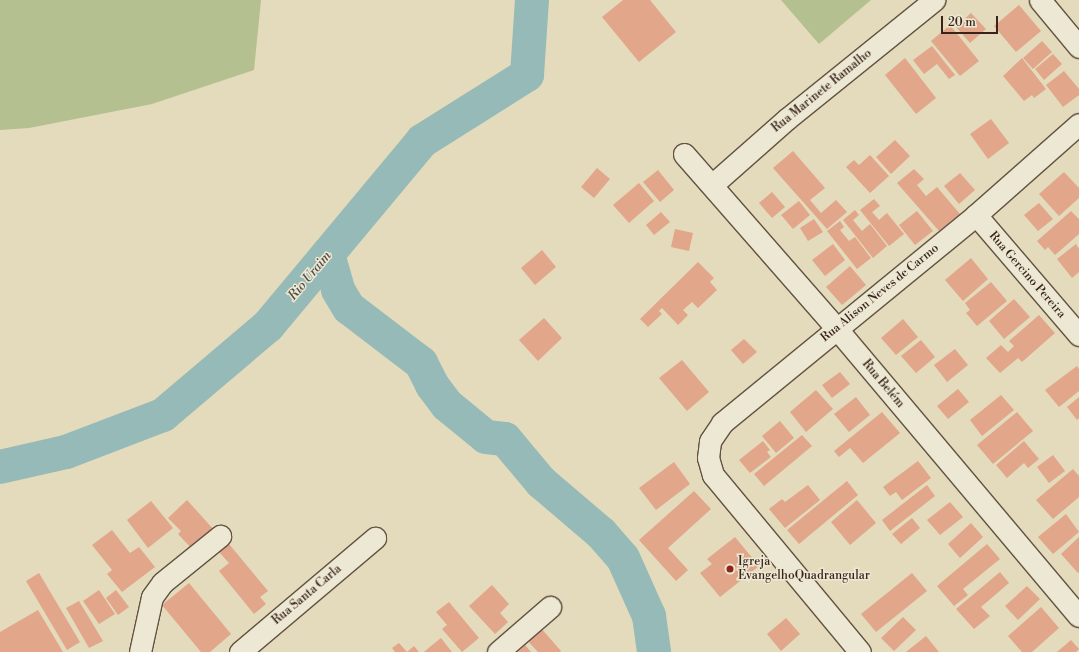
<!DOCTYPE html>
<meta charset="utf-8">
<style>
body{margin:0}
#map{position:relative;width:1079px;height:652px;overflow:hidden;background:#e3dbbb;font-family:"Libre Bodoni",serif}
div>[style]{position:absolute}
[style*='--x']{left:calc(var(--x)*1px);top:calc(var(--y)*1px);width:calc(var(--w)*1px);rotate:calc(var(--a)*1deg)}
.green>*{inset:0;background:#b4c090}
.river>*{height:34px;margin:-17px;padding:0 17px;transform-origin:17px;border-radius:17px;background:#96bab7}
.building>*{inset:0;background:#e2a68a}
.roads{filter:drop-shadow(1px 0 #635242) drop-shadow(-1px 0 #635242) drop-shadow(0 1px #635242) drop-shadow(0 -1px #635242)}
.street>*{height:21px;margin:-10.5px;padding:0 10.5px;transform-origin:10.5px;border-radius:10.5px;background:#ede8d3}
.dots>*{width:11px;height:11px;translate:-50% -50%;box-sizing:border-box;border:2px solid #ede8d3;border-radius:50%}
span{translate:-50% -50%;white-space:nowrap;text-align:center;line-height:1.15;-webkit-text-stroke:3px #ede8d3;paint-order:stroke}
.street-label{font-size:12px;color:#38241a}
.poi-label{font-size:12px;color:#38241a}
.left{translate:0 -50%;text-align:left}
.water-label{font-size:13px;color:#504a41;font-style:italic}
.scale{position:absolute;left:941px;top:16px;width:57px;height:18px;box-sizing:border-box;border:2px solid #38241a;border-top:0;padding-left:5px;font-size:12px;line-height:14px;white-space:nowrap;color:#38241a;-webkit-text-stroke:3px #ede8d3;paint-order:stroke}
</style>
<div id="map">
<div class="green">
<i style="clip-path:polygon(0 0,261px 0,254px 70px,152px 104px,29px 128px,0 130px)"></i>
<i style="clip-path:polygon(781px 0,871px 0,819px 44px)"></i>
</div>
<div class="river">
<i style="--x:328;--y:254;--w:37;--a:74"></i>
<i style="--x:338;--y:290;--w:21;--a:59"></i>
<i style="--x:349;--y:308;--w:91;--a:37.4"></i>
<i style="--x:421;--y:363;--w:25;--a:63"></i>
<i style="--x:432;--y:385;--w:25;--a:53"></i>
<i style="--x:447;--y:405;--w:50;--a:39.4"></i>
<i style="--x:486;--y:437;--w:19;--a:6"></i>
<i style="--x:505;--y:439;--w:56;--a:50.1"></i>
<i style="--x:541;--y:482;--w:79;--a:40.4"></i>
<i style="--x:601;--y:533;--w:33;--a:49"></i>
<i style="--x:623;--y:558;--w:64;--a:65.9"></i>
<i style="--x:649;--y:616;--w:36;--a:82"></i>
<i style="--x:0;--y:467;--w:68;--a:-12.8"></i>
<i style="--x:66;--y:452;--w:104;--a:-20.9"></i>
<i style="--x:163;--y:415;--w:138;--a:-40.3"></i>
<i style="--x:268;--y:326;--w:241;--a:-50.2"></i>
<i style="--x:422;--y:141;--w:124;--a:-32.2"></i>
<i style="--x:527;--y:75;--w:75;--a:-86.2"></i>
</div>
<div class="building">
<i style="clip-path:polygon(623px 0,650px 0,676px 32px,639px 62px,602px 17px)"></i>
<i style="clip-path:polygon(1019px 5px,1041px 31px,1016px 52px,994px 26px)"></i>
<i style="clip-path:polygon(971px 13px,986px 29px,970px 43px,956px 27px)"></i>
<i style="clip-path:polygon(950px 25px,979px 61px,960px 76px,931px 41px)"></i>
<i style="clip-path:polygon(1042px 41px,1052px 52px,1033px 69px,1023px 58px)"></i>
<i style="clip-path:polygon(932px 46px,955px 75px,949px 79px,937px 64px,924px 74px,913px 60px)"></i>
<i style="clip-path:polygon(1053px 54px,1062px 64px,1044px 80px,1035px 69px)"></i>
<i style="clip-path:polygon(905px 58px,936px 98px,916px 114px,885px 75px)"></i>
<i style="clip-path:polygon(1022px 58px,1046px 89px,1034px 98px,1032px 95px,1024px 101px,1003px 76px)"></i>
<i style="clip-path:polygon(1064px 71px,1079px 89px,1079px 95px,1063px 107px,1046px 85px)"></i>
<i style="clip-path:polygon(991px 119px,1009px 143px,988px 159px,970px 134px)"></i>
<i style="clip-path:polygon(895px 140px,910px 156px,891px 174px,876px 157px)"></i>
<i style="clip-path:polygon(793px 151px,825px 188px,810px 200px,821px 213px,836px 200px,847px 212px,827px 229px,773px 168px)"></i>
<i style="clip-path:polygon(870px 155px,889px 176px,870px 193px,846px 167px,854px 160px,859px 165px)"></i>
<i style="clip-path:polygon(597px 168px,610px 179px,594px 198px,581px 187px)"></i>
<i style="clip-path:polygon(914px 169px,924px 179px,917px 185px,926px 196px,937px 187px,960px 214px,939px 231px,897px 183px)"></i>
<i style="clip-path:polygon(658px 170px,674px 190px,660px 202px,643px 182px)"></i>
<i style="clip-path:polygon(1064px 172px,1079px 188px,1079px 198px,1059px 216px,1039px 194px)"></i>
<i style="clip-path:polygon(960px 173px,975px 190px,959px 204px,944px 186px)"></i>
<i style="clip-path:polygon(639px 183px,654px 201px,629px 223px,613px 205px)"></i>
<i style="clip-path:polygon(772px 192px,785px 207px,772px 218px,759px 203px)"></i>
<i style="clip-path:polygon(874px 199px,880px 206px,872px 212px,879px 220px,887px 213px,904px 234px,889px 246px,860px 210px)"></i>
<i style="clip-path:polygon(799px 201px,810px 215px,793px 229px,781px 215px)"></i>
<i style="clip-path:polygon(1039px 203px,1053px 219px,1038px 231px,1024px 215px)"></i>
<i style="clip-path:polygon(855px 210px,859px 215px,853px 220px,862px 231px,870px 224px,887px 246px,873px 258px,843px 220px)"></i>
<i style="clip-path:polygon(917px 211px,933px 231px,915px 245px,899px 225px)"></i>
<i style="clip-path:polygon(1071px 211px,1079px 219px,1079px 234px,1055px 255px,1048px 247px,1045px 250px,1037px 241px)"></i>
<i style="clip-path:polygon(661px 212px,670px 222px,654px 235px,646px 225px)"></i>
<i style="clip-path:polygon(814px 219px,823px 232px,808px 241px,800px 228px)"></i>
<i style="clip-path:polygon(840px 221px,844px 227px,840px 230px,849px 241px,855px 237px,871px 258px,857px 269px,827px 231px)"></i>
<i style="clip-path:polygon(675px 229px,693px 233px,689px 251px,671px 247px)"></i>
<i style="clip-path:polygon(833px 244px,845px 260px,825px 276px,812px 260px)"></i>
<i style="clip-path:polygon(1076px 244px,1079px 249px,1079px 272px,1072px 278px,1057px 259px)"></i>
<i style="clip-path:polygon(542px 250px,556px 267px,535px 285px,521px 268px)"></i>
<i style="clip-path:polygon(971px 258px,988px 279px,963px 301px,945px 280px)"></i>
<i style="clip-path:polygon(698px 262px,714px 278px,710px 282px,717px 290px,698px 308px,692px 302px,683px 310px,688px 315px,678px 325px,662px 308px,659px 311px,662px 314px,648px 327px,640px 319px)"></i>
<i style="clip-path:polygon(850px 266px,866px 285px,842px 305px,826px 287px)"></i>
<i style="clip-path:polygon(991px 282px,1007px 301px,977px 326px,966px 313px,970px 310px,965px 303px)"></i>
<i style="clip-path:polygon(1014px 299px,1030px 317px,1004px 339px,989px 321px)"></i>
<i style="clip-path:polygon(1039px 315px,1055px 333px,1022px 362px,1018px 358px,1000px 373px,986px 358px,1001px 345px,1008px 352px,1014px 346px,1009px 341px)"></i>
<i style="clip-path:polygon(544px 318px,562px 338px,538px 361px,519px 340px)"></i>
<i style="clip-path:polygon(903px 319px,918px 337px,896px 355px,881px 338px)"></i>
<i style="clip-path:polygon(744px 339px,757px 352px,743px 364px,731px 350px)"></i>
<i style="clip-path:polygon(921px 340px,935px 357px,916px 373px,901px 356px)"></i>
<i style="clip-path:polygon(955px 349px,968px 365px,947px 382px,934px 365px)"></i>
<i style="clip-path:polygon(682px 360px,709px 392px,687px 411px,659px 378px)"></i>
<i style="clip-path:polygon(1077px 366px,1079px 369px,1079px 391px,1059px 407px,1045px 390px)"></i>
<i style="clip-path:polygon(840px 372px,850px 384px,832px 398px,822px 385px)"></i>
<i style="clip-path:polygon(958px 389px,969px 402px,948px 419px,937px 406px)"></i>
<i style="clip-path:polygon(816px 390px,833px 409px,806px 432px,790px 412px)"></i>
<i style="clip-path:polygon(1001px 395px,1014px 410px,982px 436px,970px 420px)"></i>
<i style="clip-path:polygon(856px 397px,870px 415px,849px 432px,834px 414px)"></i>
<i style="clip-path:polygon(1079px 397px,1079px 418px,1077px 420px,1067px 407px)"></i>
<i style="clip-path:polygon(882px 412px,900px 433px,863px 463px,850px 448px,839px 457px,834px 451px)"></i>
<i style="clip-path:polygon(1017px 412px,1033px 431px,993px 464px,977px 445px)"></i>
<i style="clip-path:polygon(780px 421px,794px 438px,776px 453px,762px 436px)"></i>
<i style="clip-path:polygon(802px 435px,812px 446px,764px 486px,754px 474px)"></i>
<i style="clip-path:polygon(763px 441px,770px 450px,767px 452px,771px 457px,750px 473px,739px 460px)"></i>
<i style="clip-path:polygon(1024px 441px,1039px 459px,1028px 468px,1024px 463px,1007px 478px,996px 465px)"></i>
<i style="clip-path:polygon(1053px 455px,1065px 471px,1049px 483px,1037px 467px)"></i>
<i style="clip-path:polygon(918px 461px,931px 478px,902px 500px,896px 492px,890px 496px,883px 487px)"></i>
<i style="clip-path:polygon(674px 462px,690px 484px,656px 510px,639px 488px)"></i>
<i style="clip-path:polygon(1073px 469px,1079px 476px,1079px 497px,1053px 519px,1036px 500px)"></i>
<i style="clip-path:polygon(847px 481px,858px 495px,799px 544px,787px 530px)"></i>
<i style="clip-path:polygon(808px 485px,820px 500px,785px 528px,769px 509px,782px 499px,785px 502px)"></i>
<i style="clip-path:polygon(927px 485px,935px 496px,890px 531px,882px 520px)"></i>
<i style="clip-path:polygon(694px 491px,711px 509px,668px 548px,688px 570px,676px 581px,639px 540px)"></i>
<i style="clip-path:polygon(187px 500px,215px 531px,194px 551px,178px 534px,181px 531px,168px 518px)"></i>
<i style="clip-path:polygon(857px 500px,876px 523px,850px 545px,831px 522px)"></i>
<i style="clip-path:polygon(151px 501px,173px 528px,148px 548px,127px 520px)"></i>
<i style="clip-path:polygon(950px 502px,963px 517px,940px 535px,927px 520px)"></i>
<i style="clip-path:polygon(1066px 514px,1079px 532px,1053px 554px,1038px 537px)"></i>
<i style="clip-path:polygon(912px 518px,920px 528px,901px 544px,892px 534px)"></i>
<i style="clip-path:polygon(971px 523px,983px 537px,960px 558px,948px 544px)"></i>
<i style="clip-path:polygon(112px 530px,130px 553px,139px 547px,155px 567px,122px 592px,107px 574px,112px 570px,92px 545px)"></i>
<i style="clip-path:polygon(735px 537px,759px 566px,720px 597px,700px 573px,712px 564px,707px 559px)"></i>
<i style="clip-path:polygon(1079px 537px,1079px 572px,1078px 573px,1061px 554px)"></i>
<i style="clip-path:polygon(229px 544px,268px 591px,260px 597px,266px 604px,254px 614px,219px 571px,229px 563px,219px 552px)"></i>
<i style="clip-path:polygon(987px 544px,1000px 559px,963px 589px,968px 595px,954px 606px,937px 586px)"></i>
<i style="clip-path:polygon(1000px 572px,1009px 583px,981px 607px,990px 616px,974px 629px,956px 609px)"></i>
<i style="clip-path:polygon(39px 573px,80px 642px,67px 650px,26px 581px)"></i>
<i style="clip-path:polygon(912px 573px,927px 591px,876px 632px,861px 614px)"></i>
<i style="clip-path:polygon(189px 583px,231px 634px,210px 652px,201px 652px,162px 605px)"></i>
<i style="clip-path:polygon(492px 585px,509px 604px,500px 613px,508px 622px,495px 634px,469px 606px)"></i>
<i style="clip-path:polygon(1027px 586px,1040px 599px,1018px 620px,1005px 606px)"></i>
<i style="clip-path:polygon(99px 590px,115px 614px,99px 624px,83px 601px)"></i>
<i style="clip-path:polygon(116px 590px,129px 607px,118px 615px,106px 598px)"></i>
<i style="clip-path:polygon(79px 601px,103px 641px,89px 648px,66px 608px)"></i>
<i style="clip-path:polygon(449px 602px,479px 638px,462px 652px,442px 629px,447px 625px,436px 612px)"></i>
<i style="clip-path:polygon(1041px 607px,1059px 628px,1032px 652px,1022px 652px,1008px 636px)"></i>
<i style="clip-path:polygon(38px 610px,63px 652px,0 652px,0 632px)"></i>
<i style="clip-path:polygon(903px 617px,916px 630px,894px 651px,881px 638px)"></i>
<i style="clip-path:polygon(786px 618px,800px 634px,781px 651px,767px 634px)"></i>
<i style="clip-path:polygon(540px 627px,561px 651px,560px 652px,538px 652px,526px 639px)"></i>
<i style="clip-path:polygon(926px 636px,939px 652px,906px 652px)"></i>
<i style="clip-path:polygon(441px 638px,452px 652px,424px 652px,431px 646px)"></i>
<i style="clip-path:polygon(1071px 640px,1079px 649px,1076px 652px,1057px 652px)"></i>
<i style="clip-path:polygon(399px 643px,407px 652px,414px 646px,419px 652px,395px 652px,392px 648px)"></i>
<i style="clip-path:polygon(525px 645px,531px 652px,518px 652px)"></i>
</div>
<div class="roads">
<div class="street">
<i style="--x:1040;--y:0;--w:61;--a:50.3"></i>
<i style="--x:684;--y:154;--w:232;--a:48.8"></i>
<i style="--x:837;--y:329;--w:375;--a:49.9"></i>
<i style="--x:712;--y:185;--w:101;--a:-41.4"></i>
<i style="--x:788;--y:118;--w:188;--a:-38.9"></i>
<i style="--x:976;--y:215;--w:158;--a:49.4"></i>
<i style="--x:140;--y:652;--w:56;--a:-77.7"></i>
<i style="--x:152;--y:597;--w:17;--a:-54"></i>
<i style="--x:162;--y:583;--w:75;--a:-39"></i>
<i style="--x:240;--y:652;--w:177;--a:-40.2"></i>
<i style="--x:498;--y:652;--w:69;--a:-40.9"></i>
<i style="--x:860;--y:652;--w:230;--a:-129.7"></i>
<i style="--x:713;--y:475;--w:18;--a:-106"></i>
<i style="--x:708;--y:458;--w:17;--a:-83"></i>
<i style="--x:710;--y:441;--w:22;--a:-56"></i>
<i style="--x:722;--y:423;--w:328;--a:-39.3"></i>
<i style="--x:976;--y:215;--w:137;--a:-41.5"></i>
</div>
</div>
<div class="dots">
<i style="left:730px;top:569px;background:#8f2418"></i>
</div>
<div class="street-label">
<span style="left:822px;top:91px;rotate:-39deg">Rua Marinete Ramalho</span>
<span style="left:1027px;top:275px;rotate:49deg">Rua Gercino Pereira</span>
<span style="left:880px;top:293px;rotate:-39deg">Rua Alison Neves de Carmo</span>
<span style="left:883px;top:384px;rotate:50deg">Rua Belém</span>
<span style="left:307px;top:595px;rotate:-40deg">Rua Santa Carla</span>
</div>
<div class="poi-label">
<span class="left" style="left:738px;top:569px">Igreja<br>EvangelhoQuadrangular</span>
</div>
<div class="water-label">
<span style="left:310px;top:276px;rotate:-50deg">Rio Uraim</span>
</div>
<div class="scale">20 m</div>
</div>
